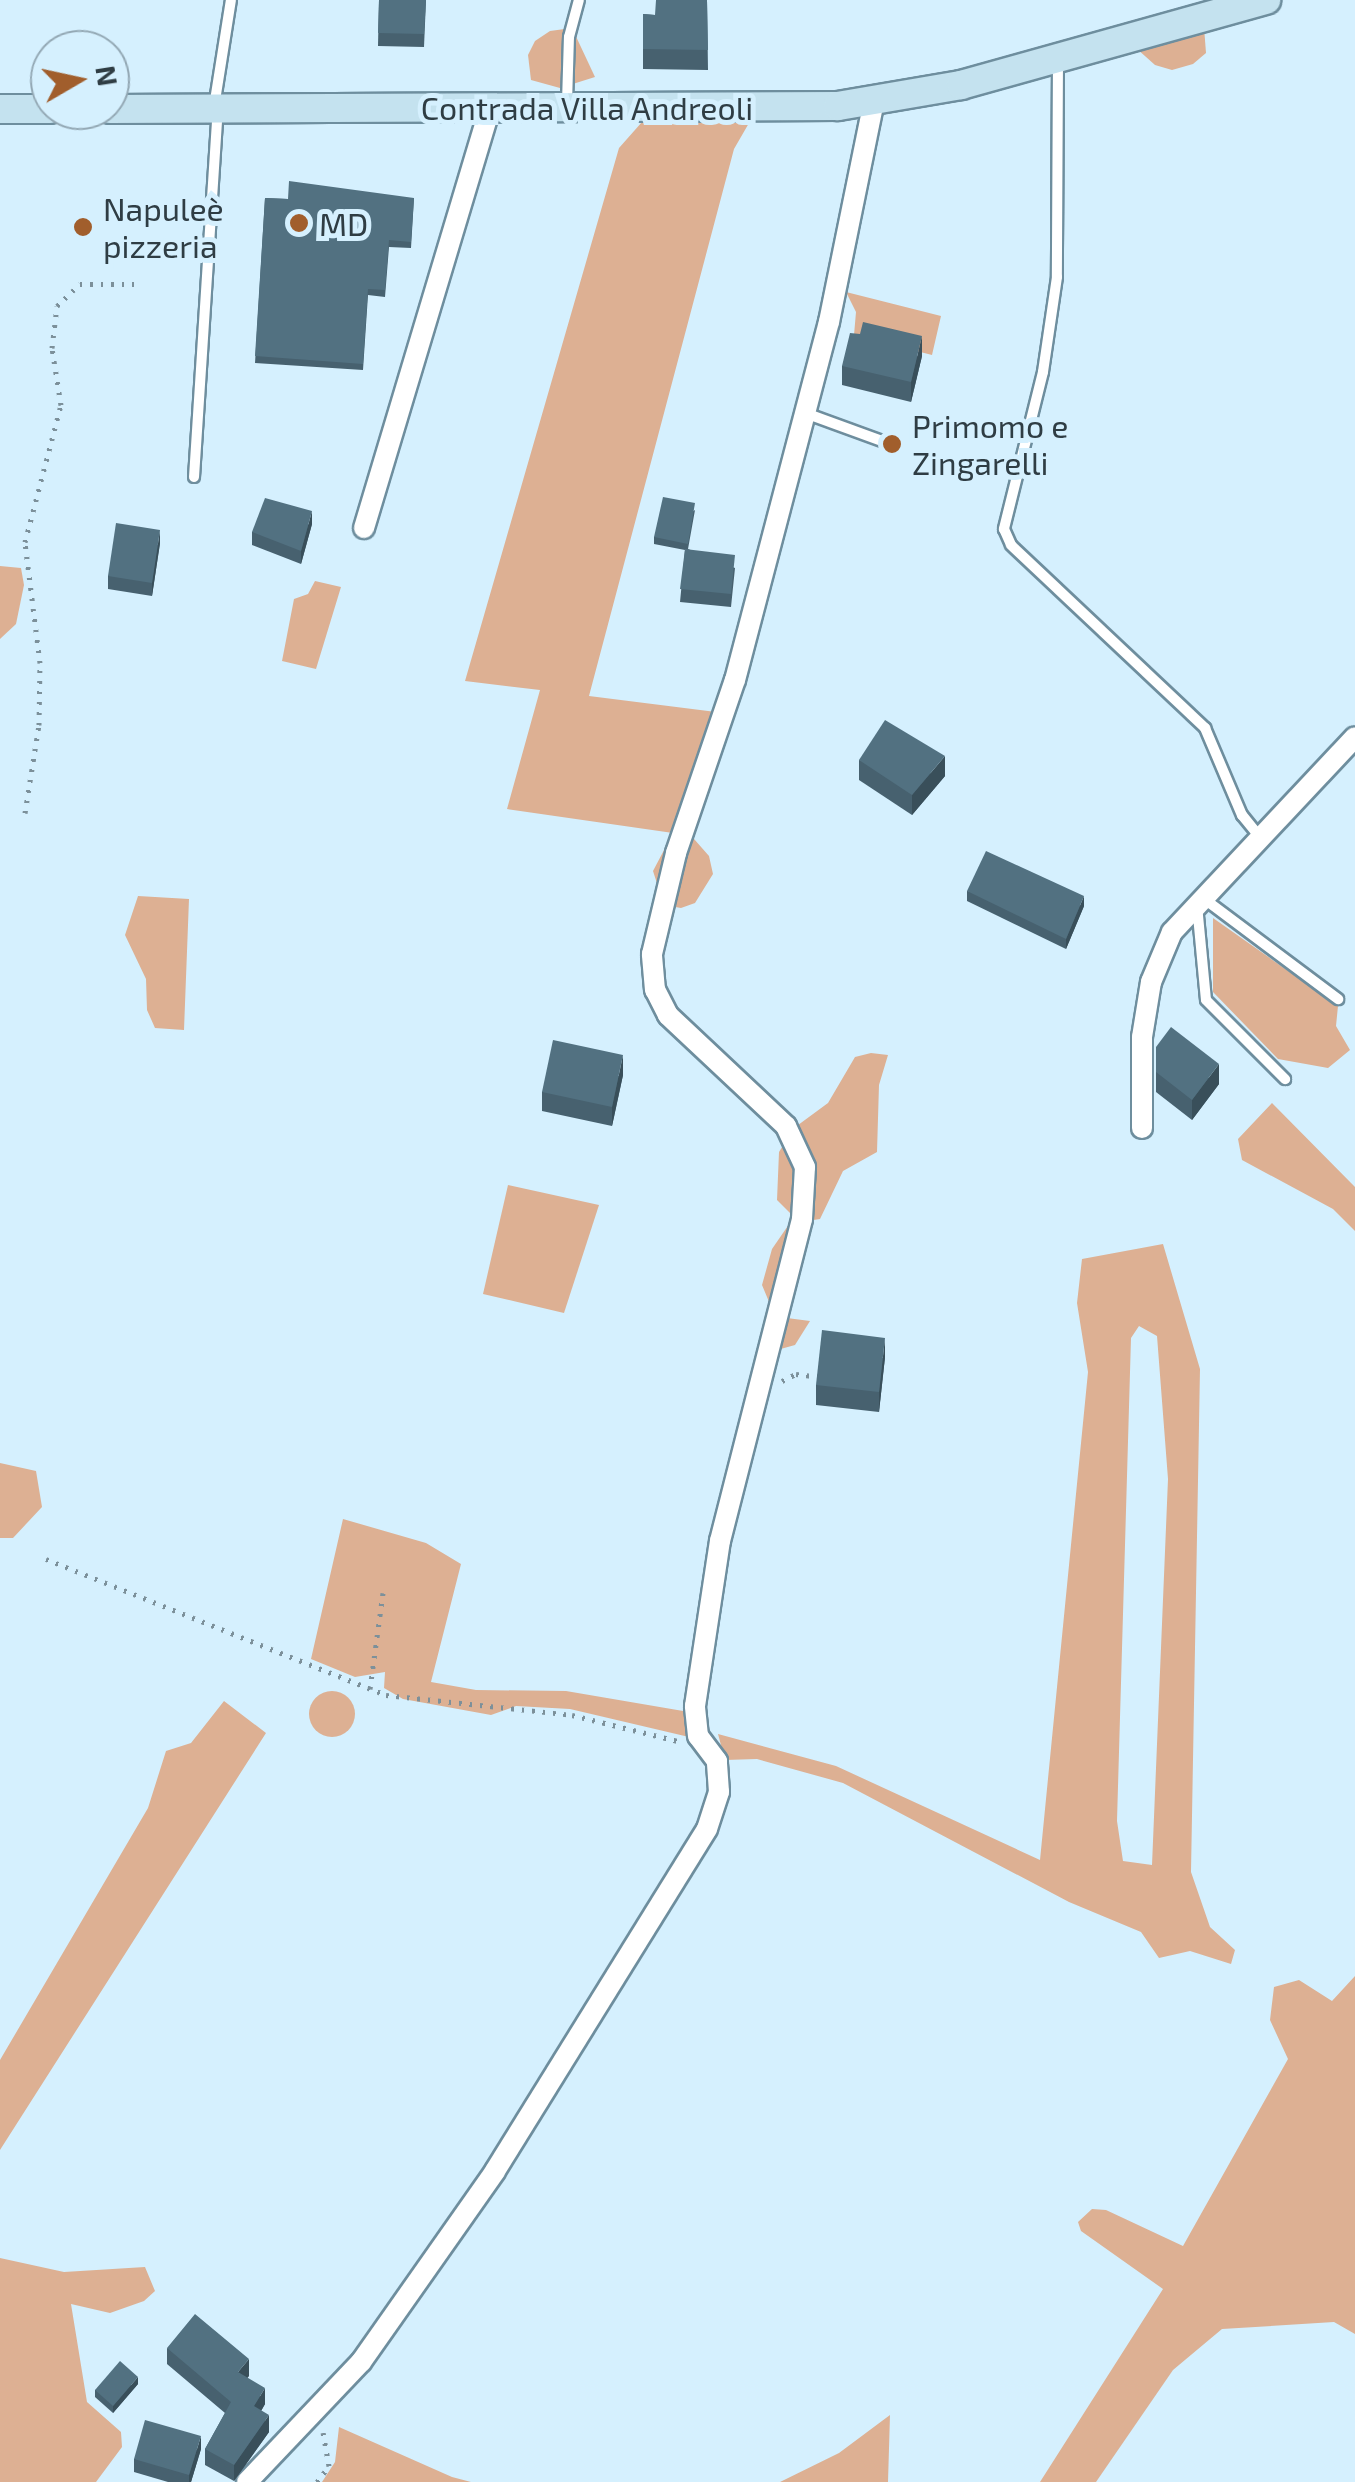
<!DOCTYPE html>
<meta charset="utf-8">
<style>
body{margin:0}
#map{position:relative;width:1355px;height:2482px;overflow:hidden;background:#d5f0fe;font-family:"Exo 2",sans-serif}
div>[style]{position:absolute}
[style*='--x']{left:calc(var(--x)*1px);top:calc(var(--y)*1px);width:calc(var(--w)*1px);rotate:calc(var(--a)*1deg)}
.green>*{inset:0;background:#ddb093}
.round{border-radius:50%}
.path>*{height:5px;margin-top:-2.5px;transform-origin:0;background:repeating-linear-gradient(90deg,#7c909a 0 2.5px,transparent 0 10.5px)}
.roads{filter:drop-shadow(2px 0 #6e8e9e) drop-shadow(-2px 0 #6e8e9e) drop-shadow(0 2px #6e8e9e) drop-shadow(0 -2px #6e8e9e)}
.lane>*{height:10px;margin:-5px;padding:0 5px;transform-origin:5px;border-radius:5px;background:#fff}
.street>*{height:20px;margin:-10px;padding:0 10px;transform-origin:10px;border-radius:10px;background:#fff}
.secondary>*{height:28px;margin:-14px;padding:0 14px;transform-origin:14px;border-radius:14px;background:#c4e2ef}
.wall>*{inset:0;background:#47616f}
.shaded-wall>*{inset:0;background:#394f5a}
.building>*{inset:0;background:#527181}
.dots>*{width:28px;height:28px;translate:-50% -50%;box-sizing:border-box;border:5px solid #d5f0fe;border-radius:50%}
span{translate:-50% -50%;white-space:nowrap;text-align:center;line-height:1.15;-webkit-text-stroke:10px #d5f0fe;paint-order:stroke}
.street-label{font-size:32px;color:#2f3d44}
.poi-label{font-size:32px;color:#2f3d44}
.left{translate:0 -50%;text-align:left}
.north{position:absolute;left:30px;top:30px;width:100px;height:100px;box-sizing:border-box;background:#d5f0fe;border:2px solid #93a8b4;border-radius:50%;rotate:81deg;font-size:28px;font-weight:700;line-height:40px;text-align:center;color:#2f3d44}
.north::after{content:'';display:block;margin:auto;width:35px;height:45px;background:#a15e2c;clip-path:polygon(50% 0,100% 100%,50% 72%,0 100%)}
</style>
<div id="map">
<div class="green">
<i style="clip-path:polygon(1204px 27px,1206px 53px,1193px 64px,1172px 70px,1155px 65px,1136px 48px)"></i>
<i style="clip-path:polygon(572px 28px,595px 77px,560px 88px,531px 80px,528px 55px,535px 41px,550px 31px)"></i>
<i style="clip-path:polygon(642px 122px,749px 123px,734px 149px,589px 696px,716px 712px,687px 831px,709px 856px,713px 874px,695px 903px,681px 908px,664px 905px,653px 871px,673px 833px,507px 809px,540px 690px,465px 681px,619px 148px)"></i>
<i style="clip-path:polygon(846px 292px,941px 316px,932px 355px,854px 335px,856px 312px)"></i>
<i style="clip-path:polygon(0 566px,21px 568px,24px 585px,16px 624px,0 639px)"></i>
<i style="clip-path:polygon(315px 581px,341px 587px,316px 669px,282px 661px,294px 599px,308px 594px)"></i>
<i style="clip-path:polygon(138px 896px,189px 899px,184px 1030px,155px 1028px,147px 1010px,146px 979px,125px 935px)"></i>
<i style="clip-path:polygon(1213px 918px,1338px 1006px,1336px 1026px,1350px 1050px,1328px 1068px,1278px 1059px,1213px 992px)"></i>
<i style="clip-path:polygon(871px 1053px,888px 1055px,879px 1085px,877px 1152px,843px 1171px,820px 1219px,807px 1221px,787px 1318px,810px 1321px,795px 1345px,777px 1350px,777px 1321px,762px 1285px,772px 1249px,794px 1217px,777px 1200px,779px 1152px,794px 1128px,828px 1103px,855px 1057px)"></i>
<i style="clip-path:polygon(1272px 1103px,1355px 1187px,1355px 1231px,1333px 1209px,1242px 1160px,1238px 1139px)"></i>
<i style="clip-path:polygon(508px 1185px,599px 1205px,564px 1313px,483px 1294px)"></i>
<i style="clip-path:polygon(evenodd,1163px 1244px,1200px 1369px,1191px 1872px,1210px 1927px,1235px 1950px,1231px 1964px,1190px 1951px,1159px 1958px,1141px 1932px,1069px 1902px,843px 1783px,757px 1759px,725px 1760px,718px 1734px,836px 1766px,1040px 1860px,1088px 1372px,1077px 1303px,1082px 1259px,1163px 1244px,1139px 1326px,1157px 1336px,1168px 1479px,1152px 1865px,1123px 1861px,1117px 1821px,1131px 1338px,1139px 1326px)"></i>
<i style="clip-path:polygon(0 1463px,36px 1471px,42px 1507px,13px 1538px,0 1538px)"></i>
<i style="clip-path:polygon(343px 1519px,426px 1543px,461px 1564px,431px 1682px,476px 1690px,566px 1691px,689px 1712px,689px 1737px,570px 1709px,516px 1706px,491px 1715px,403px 1699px,384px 1688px,385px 1672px,355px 1677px,311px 1659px)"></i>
<i class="round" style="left:309px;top:1691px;width:46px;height:46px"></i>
<i style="clip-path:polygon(224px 1701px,266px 1733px,0 2150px,0 2060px,148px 1808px,166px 1751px,191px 1743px)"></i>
<i style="clip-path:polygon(1355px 1976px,1355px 2334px,1334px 2322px,1222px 2329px,1173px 2370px,1096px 2482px,1040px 2482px,1163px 2289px,1081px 2231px,1078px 2222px,1092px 2209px,1106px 2210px,1183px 2246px,1288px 2059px,1270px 2020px,1274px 1987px,1299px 1980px,1332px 2001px)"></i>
<i style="clip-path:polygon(0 2258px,64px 2272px,145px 2267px,155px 2291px,144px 2301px,110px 2313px,71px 2304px,87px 2402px,121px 2432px,122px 2447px,96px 2482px,0 2482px)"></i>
<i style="clip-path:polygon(890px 2415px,888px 2482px,780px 2482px,839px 2453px)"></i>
<i style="clip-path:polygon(339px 2427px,452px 2477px,471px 2482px,322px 2482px,335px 2462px)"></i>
</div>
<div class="path">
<i style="--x:25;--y:813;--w:89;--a:-81"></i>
<i style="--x:39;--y:725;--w:62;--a:-89.1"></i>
<i style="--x:40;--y:663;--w:122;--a:-97.1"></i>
<i style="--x:25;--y:542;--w:142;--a:-75.3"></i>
<i style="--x:61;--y:405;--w:58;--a:-99"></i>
<i style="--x:52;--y:348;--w:42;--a:-83.2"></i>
<i style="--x:57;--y:306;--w:32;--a:-44"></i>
<i style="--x:80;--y:284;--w:54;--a:0"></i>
<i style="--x:782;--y:1381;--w:16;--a:-27"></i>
<i style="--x:796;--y:1374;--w:23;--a:7"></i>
<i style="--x:46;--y:1559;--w:366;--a:21.8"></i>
<i style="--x:386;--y:1695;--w:187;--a:6.1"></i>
<i style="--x:572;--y:1715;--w:109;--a:13.8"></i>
<i style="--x:370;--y:1689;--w:97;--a:-82.3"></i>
<i style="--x:317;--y:2482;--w:20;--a:-53"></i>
<i style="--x:329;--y:2466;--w:34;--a:-100"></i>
</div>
<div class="roads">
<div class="lane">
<i style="--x:1058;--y:59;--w:218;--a:90.3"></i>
<i style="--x:1057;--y:277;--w:96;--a:98.4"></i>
<i style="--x:1043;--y:372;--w:162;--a:104"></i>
<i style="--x:1004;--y:529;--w:17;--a:66"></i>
<i style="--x:1011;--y:545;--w:267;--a:43.3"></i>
<i style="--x:1205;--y:728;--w:95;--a:67"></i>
<i style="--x:1242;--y:815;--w:26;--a:51"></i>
<i style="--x:567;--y:103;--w:66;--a:-88.3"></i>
<i style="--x:569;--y:37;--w:38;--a:-75"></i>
<i style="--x:214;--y:107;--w:108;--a:-81"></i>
<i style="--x:805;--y:413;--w:82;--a:20"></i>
<i style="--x:194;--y:477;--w:369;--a:-86.3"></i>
<i style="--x:1203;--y:898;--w:169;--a:36.8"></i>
<i style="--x:1197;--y:905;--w:95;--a:84.6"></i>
<i style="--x:1206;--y:1000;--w:112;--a:45"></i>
</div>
<div class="street">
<i style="--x:364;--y:528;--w:438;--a:-73.3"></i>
<i style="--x:1142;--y:1128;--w:91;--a:-90"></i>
<i style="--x:1142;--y:1037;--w:56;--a:-80.7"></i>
<i style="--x:1151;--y:982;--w:54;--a:-67.2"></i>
<i style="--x:1172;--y:932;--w:267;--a:-46.8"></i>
<i style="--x:247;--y:2482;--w:166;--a:-46.5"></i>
<i style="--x:361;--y:2362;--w:233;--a:-54.9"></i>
<i style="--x:495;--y:2171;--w:402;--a:-58.2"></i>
<i style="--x:707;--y:1829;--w:39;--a:-72"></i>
<i style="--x:719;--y:1792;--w:31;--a:-94"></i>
<i style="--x:717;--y:1761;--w:31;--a:-127"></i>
<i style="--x:698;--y:1736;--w:30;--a:-96"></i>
<i style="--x:695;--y:1706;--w:167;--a:-81.4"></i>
<i style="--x:720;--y:1541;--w:332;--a:-75.7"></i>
<i style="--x:802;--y:1219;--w:52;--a:-86.7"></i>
<i style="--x:805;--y:1167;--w:45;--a:-114.9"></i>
<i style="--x:786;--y:1126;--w:162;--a:-136.8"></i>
<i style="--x:668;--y:1015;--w:28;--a:-117"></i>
<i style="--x:655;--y:990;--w:36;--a:-95"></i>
<i style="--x:652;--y:954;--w:104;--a:-76.6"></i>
<i style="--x:676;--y:853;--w:183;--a:-71.2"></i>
<i style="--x:735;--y:680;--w:370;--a:-75.3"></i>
<i style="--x:829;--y:322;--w:227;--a:-78.5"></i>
</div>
<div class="secondary">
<i style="--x:0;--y:109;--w:50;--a:0"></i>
<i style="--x:110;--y:109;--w:728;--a:-0.24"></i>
<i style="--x:838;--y:106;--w:125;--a:-9.7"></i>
<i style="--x:961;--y:85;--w:317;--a:-15.6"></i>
</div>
</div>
<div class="wall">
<i style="clip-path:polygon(379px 0,426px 0,424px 47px,378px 46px)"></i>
<i style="clip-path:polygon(707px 0,708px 70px,643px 69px,643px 14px,655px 15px)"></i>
<i style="clip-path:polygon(265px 198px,288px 199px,414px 198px,411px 248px,389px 247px,385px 297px,368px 295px,363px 370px,255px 363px)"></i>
<i style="clip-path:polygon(922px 356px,911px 402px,842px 385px,842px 366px)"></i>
<i style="clip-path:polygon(695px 510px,688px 549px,735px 568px,731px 607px,680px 602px,685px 550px,654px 544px,654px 537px)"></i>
<i style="clip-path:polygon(312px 524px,301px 564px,252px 545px,252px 532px)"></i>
<i style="clip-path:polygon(160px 543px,152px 596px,108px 589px,108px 576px)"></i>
<i style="clip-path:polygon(859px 760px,945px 776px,912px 815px,859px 780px)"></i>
<i style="clip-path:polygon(967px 891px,1084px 906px,1066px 949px,967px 901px)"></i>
<i style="clip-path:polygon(1156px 1047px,1219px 1084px,1192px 1120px,1156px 1092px)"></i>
<i style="clip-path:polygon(623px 1075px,612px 1126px,542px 1111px,542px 1092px)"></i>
<i style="clip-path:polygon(885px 1357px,879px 1412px,816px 1405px,816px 1385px)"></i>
<i style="clip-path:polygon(167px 2348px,249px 2376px,247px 2377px,265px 2404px,261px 2411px,269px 2432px,234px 2481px,205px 2465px,205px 2449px,225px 2413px,167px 2364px)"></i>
<i style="clip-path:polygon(138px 2384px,113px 2413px,95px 2397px,95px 2390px)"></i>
<i style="clip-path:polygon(201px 2449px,191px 2482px,168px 2482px,134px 2472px,134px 2459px)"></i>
</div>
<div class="shaded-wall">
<i style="clip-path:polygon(922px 336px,922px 356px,911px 402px,911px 382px)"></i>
<i style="clip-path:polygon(312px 511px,312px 524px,301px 564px,301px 551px)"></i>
<i style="clip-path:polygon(160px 530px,160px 543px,152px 596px,152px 583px)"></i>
<i style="clip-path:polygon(945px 756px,945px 776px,912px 815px,912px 795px)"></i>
<i style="clip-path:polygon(1084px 896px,1084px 906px,1066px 949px,1066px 939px)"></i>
<i style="clip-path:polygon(623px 1055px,623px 1075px,612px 1126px,612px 1107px)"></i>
<i style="clip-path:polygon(1219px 1064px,1219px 1084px,1192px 1120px,1192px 1100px)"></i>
<i style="clip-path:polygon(885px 1338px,885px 1357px,879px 1412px,879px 1392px)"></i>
<i style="clip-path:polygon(249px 2359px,249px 2376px,238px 2389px,238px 2372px)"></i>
<i style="clip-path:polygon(138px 2377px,138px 2384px,113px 2413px,113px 2406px)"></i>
<i style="clip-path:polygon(265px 2388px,265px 2404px,254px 2423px,254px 2406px)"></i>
<i style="clip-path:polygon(269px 2415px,269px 2432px,234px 2481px,234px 2465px)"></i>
<i style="clip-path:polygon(201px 2436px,201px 2449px,191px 2482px,189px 2482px,189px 2475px)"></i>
</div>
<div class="building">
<i style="clip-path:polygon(379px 0,426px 0,424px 34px,378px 33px)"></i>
<i style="clip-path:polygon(656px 0,707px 0,708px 50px,643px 49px,643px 14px,655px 15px)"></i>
<i style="clip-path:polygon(289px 181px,414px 198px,411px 242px,389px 240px,385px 290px,368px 289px,363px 364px,255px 356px,265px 198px,288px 199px)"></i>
<i style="clip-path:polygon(863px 322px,922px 336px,911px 382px,842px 366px,850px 333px,860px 334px)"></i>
<i style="clip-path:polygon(663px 497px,695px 503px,688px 544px,654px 537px)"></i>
<i style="clip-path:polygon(265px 498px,312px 511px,301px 551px,252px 532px)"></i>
<i style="clip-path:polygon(116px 523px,160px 530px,152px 583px,108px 576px)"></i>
<i style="clip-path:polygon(685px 549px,735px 555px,731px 594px,680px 589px)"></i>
<i style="clip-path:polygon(885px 720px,945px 756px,912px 795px,859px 760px)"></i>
<i style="clip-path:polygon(986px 851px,1084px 896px,1066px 939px,967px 891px)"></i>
<i style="clip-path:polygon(1171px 1027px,1219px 1064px,1192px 1100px,1156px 1072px,1156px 1047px)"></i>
<i style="clip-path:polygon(553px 1040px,623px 1055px,612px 1107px,542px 1092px)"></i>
<i style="clip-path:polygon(822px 1330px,885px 1338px,879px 1392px,816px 1385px)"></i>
<i style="clip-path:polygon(195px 2314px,249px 2359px,238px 2372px,265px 2388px,254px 2406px,269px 2415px,234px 2465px,205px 2449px,231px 2402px,167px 2348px)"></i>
<i style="clip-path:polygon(120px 2361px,138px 2377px,113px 2406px,95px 2390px)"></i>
<i style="clip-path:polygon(145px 2420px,201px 2436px,189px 2475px,134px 2459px)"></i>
</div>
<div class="dots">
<i style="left:299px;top:223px;background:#a15e2c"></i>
<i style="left:83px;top:227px;background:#a15e2c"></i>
<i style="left:892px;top:444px;background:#a15e2c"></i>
</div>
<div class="street-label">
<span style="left:587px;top:107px">Contrada Villa Andreoli</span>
</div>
<div class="poi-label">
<span class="left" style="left:103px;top:227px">Napuleè<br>pizzeria</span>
<span class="left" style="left:319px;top:223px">MD</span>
<span class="left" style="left:912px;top:444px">Primomo e<br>Zingarelli</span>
</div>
<div class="north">N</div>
</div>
